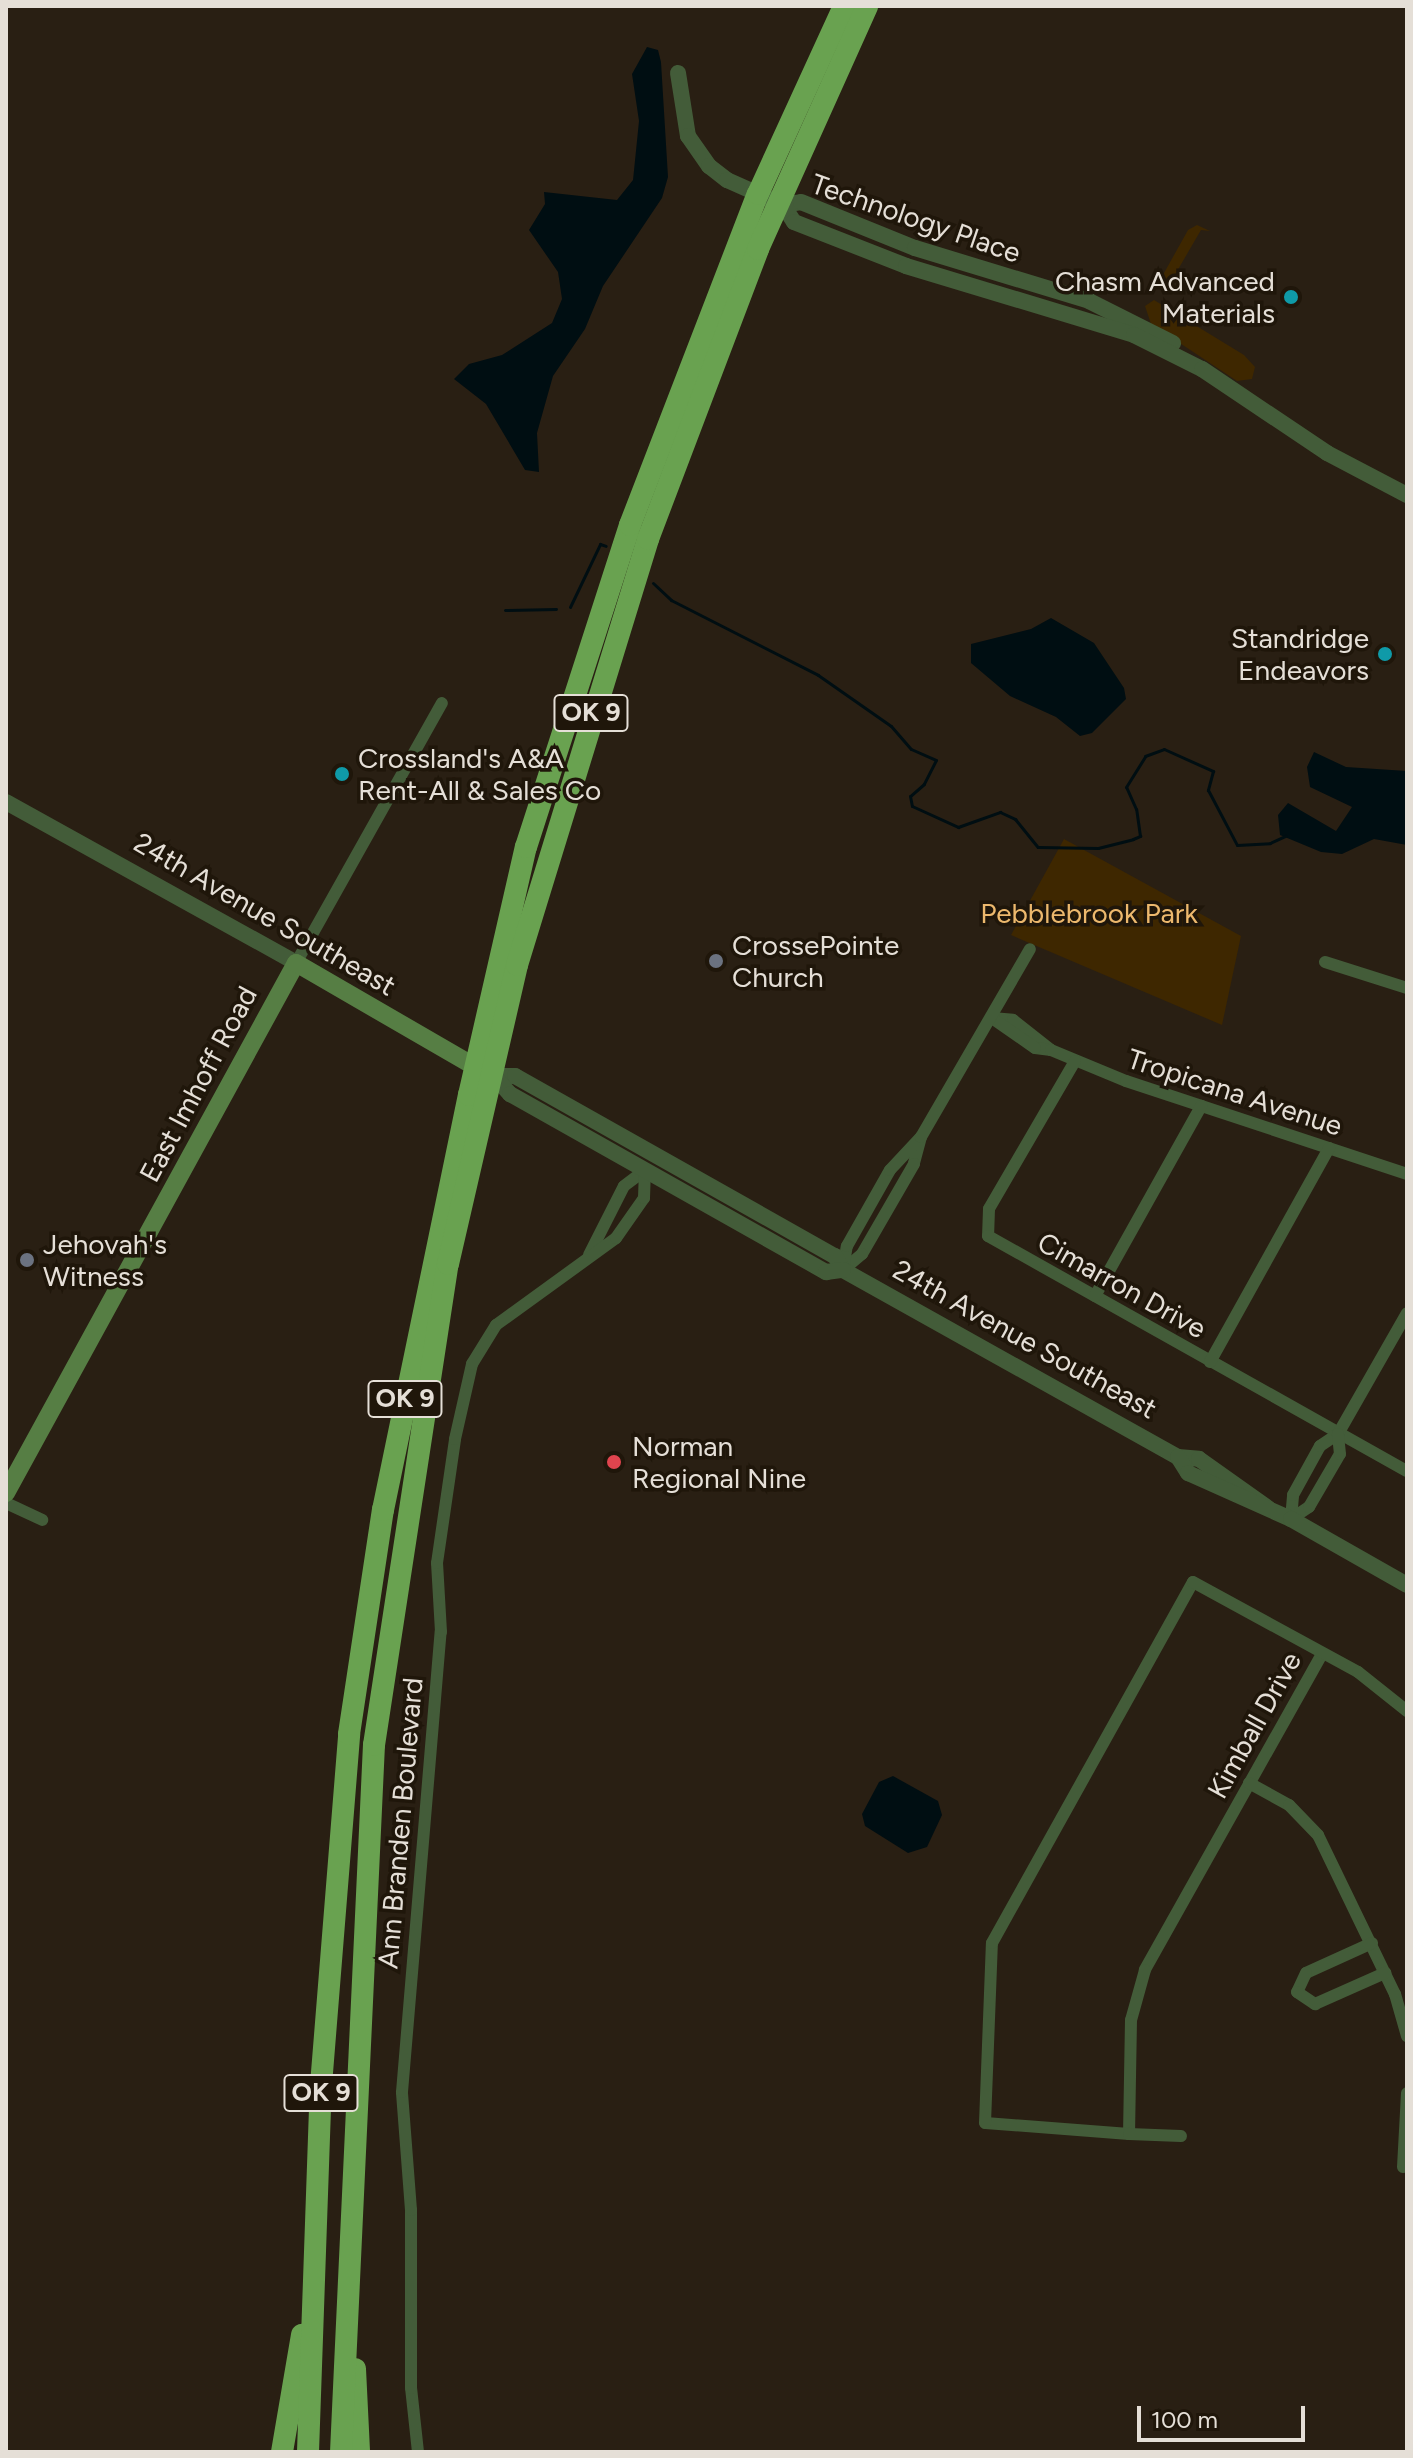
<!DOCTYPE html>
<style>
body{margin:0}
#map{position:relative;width:1413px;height:2458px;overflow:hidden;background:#291f13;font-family:Figtree,sans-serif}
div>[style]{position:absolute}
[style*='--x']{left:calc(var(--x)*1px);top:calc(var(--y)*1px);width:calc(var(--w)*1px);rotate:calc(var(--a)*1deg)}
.green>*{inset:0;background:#3e2700}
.water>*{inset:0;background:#000e12}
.stream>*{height:3px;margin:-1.5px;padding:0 1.5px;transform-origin:1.5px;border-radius:1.5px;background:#000e12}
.minor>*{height:12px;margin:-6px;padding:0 6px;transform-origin:6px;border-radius:6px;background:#435c39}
.tertiary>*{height:16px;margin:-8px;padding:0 8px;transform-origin:8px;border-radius:8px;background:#435c39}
.secondary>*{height:18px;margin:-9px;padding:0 9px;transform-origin:9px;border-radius:9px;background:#567e44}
.trunk>*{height:22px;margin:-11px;padding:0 11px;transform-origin:11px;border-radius:11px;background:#69a250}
.dots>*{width:22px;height:22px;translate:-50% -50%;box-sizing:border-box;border:4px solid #1f160a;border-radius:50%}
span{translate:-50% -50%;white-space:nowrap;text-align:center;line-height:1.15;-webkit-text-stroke:7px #1f160a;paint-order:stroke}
.shield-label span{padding:2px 6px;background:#1f160a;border:2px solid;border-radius:6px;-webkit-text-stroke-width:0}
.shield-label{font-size:26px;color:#e5dfd7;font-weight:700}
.street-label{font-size:28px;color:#e5dfd7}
.poi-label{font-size:28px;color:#e5dfd7}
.right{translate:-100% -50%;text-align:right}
.left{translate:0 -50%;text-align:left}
.park-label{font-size:28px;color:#ecb86d}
.frame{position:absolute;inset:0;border:8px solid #e5dfd7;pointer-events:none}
.scale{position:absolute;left:1137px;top:2406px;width:168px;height:36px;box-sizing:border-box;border:4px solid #e5dfd7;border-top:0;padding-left:10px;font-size:24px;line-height:28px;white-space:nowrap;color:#e5dfd7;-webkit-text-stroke:6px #1f160a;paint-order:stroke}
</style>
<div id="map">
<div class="green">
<i style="clip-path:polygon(1197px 225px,1210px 231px,1201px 230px,1169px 285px,1177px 291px,1170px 294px,1159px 282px,1188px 230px)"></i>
<i style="clip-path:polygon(1154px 300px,1244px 355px,1255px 367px,1252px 379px,1237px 381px,1151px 324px,1145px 306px)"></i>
<i style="clip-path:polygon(1064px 839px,1241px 936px,1222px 1025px,1011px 935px)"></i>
</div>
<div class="water">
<i style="clip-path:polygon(647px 47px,658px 50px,661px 62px,668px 177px,662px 198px,603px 286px,585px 329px,553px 376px,537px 433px,539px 472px,525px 470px,486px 404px,454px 379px,469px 364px,502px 355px,552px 323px,562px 299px,558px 272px,529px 230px,545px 204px,544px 192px,617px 200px,633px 180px,639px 121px,632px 74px)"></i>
<i style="clip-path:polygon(1051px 618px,1094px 643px,1124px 688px,1126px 699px,1092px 733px,1080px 736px,1056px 717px,1010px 696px,971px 663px,971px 644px,1031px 629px)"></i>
<i style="clip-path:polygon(1314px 752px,1346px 767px,1407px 771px,1407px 845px,1374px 839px,1342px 854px,1321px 852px,1280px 835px,1278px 815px,1288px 803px,1336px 831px,1352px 807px,1310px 787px,1307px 767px)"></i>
<i style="clip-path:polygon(893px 1776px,938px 1801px,942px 1815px,927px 1847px,908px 1853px,865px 1826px,862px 1814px,879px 1782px)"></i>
</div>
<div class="stream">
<i style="--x:653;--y:583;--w:25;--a:43"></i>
<i style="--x:671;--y:600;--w:165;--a:27"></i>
<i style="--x:818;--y:675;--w:89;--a:34.9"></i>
<i style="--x:891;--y:726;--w:30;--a:49"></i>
<i style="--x:911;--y:749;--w:27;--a:24"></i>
<i style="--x:936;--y:760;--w:27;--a:117"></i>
<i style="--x:924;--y:784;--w:18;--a:139"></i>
<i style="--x:910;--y:796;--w:10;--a:79"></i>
<i style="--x:912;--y:806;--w:51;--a:24.5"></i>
<i style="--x:958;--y:827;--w:45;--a:-19.7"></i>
<i style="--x:1000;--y:812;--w:17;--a:25"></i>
<i style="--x:1015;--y:819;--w:36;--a:51"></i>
<i style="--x:1038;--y:847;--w:60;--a:1"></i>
<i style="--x:1098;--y:848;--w:36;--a:-14"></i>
<i style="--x:1133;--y:839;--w:8;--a:-23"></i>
<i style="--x:1140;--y:836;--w:27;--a:-98"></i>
<i style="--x:1136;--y:809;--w:24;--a:-114"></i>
<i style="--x:1126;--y:787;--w:36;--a:-58"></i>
<i style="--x:1145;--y:756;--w:20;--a:-20"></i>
<i style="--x:1164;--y:749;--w:54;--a:24.2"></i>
<i style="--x:1213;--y:771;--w:20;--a:105"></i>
<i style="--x:1208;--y:790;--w:62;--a:62.2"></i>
<i style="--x:1237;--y:845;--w:33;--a:-3"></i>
<i style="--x:1270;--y:843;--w:17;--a:-25"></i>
<i style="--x:570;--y:607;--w:70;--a:-64.5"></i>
<i style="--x:600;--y:544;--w:6;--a:18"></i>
<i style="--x:505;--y:610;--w:51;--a:-1.1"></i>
</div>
<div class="minor">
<i style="--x:1325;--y:962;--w:86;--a:17.6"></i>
<i style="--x:296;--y:963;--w:298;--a:-60.7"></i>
<i style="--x:992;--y:1018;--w:21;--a:5"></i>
<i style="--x:1013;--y:1020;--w:48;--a:38.3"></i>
<i style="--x:1051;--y:1050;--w:16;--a:-173"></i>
<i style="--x:1035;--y:1048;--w:52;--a:-145.1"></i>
<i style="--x:1051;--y:1050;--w:81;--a:22.5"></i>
<i style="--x:1126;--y:1081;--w:296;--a:18.3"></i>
<i style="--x:1075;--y:1061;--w:171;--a:120.2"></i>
<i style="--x:989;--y:1209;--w:27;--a:92"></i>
<i style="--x:988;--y:1236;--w:480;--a:29.3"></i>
<i style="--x:921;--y:1137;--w:28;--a:105"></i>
<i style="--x:914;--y:1164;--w:104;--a:120"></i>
<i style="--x:862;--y:1254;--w:25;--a:140"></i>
<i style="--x:843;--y:1270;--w:24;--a:-81"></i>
<i style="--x:847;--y:1246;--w:87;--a:-60.5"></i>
<i style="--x:890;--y:1170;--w:45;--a:-46.8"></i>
<i style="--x:921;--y:1137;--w:217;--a:-59.9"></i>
<i style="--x:589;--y:1255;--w:77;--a:-63.1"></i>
<i style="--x:624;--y:1186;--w:26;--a:-37"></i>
<i style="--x:1095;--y:1296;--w:218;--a:-60.8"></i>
<i style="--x:1210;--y:1362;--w:245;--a:-60.9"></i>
<i style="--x:6;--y:1503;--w:40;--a:25"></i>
<i style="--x:1291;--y:1519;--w:24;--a:-85"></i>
<i style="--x:1293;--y:1495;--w:56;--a:-61.1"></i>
<i style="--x:1320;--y:1446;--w:22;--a:-34"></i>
<i style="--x:1338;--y:1434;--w:139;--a:-60.3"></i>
<i style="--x:1291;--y:1519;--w:22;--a:-34"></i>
<i style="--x:1309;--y:1507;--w:61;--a:-59.7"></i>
<i style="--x:1340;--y:1454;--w:20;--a:-96"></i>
<i style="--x:1322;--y:1654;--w:362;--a:119.3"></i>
<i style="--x:1145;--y:1970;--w:52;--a:105.6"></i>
<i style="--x:1131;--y:2020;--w:114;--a:91"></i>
<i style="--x:1129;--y:2134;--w:144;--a:-175.6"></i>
<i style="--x:985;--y:2123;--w:180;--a:-87.8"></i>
<i style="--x:992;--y:1943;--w:413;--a:-60.9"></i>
<i style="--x:1193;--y:1582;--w:188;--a:28.6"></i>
<i style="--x:1358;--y:1672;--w:63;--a:38.5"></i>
<i style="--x:1249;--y:1783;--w:46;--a:28.8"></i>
<i style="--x:1289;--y:1805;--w:42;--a:46"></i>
<i style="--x:1318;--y:1835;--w:177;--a:64.2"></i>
<i style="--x:1395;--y:1994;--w:44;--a:74.1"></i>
<i style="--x:1372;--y:1943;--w:72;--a:155.6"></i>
<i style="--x:1306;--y:1973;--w:21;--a:115"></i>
<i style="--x:1297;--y:1992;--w:22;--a:34"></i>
<i style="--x:1315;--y:2004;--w:77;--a:-23.9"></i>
<i style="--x:1129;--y:2134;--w:52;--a:2.2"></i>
<i style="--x:1403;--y:2167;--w:74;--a:-86.9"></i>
<i style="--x:418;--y:2452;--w:64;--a:-96.2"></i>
<i style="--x:411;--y:2388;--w:178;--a:-90"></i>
<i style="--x:411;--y:2210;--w:118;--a:-94.4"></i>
<i style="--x:402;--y:2092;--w:462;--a:-85.2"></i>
<i style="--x:441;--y:1632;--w:69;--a:-93.3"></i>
<i style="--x:437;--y:1563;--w:125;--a:-81.7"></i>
<i style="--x:455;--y:1439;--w:77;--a:-77.2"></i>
<i style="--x:472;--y:1364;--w:46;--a:-58.4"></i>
<i style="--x:496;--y:1325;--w:148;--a:-35.9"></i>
<i style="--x:616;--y:1238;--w:49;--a:-55"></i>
<i style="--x:644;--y:1198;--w:28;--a:-88"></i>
</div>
<div class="tertiary">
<i style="--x:678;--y:73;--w:64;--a:81"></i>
<i style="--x:688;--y:136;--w:37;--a:55"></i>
<i style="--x:709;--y:166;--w:23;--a:38"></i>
<i style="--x:727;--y:180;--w:61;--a:24.1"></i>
<i style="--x:783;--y:205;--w:18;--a:-9"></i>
<i style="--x:801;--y:202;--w:123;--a:22"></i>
<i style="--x:915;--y:248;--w:182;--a:16.9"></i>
<i style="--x:1089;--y:301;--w:94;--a:26.6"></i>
<i style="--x:783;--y:205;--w:20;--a:57"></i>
<i style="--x:794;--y:222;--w:120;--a:21.4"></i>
<i style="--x:906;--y:266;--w:238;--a:16.8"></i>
<i style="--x:1134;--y:335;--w:76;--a:26.6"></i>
<i style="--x:1202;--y:369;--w:151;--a:33.9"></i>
<i style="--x:1327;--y:453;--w:90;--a:27.7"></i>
<i style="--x:6;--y:802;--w:332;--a:29"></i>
<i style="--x:492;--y:1076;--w:23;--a:0"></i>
<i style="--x:515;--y:1076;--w:367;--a:29.4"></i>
<i style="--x:835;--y:1256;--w:16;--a:60"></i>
<i style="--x:843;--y:1270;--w:384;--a:29.2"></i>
<i style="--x:1178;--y:1457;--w:21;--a:5"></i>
<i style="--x:1199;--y:1459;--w:85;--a:35.4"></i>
<i style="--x:495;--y:1077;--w:23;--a:49"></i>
<i style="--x:510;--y:1094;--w:363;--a:29.4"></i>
<i style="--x:826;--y:1272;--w:17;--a:-7"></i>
<i style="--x:1178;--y:1457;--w:19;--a:58"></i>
<i style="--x:1188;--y:1473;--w:113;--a:24.1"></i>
<i style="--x:1291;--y:1519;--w:133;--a:29.6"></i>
</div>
<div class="secondary">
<i style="--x:6;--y:1493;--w:604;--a:-61.31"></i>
<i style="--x:296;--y:963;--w:217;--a:30.1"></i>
</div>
<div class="trunk">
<i style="--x:355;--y:2369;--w:83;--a:87.2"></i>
<i style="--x:282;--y:2452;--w:119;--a:-80.3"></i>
<i style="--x:308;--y:2452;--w:367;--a:-88"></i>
<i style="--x:321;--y:2085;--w:352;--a:-85.4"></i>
<i style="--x:349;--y:1734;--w:227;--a:-81.4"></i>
<i style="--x:383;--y:1510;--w:424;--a:-78.3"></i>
<i style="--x:469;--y:1095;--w:254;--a:-77.1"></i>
<i style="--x:526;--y:847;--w:338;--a:-72.1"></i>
<i style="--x:630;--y:525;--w:355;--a:-68.9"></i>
<i style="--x:758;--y:194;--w:207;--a:-65.4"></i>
<i style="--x:341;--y:2452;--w:708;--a:-87.33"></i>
<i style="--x:374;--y:1745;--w:487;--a:-81.3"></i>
<i style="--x:448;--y:1264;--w:307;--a:-77"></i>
<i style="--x:517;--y:965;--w:446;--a:-72.9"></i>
<i style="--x:648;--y:539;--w:310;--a:-69.2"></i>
<i style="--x:758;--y:249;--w:266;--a:-65.8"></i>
</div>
<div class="dots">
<i style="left:1291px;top:297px;background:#0f9aa8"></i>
<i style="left:1385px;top:654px;background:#0f9aa8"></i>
<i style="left:342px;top:774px;background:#0f9aa8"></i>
<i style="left:716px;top:961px;background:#6b7280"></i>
<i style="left:27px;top:1260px;background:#6b7280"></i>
<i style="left:614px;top:1462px;background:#e0444e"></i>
</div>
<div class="shield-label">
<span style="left:591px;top:713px">OK 9</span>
<span style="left:405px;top:1399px">OK 9</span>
<span style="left:321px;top:2093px">OK 9</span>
</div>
<div class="street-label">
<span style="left:916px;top:218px;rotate:19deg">Technology Place</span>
<span style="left:265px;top:914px;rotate:30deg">24th Avenue Southeast</span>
<span style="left:198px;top:1084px;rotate:-62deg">East Imhoff Road</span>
<span style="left:1235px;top:1092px;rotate:18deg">Tropicana Avenue</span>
<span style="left:1122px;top:1285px;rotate:29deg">Cimarron Drive</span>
<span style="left:1025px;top:1339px;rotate:29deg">24th Avenue Southeast</span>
<span style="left:1254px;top:1725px;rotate:-61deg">Kimball Drive</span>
<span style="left:400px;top:1823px;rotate:-85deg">Ann Branden Boulevard</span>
</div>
<div class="poi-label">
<span class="right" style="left:1275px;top:297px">Chasm Advanced<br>Materials</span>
<span class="right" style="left:1369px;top:654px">Standridge<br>Endeavors</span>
<span class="left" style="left:358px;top:774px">Crossland's A&amp;A<br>Rent-All &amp; Sales Co</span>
<span class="left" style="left:732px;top:961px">CrossePointe<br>Church</span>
<span class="left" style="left:43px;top:1260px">Jehovah's<br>Witness</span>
<span class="left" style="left:632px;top:1462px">Norman<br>Regional Nine</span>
</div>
<div class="park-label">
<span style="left:1089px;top:913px">Pebblebrook Park</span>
</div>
<div class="frame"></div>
<div class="scale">100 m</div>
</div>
